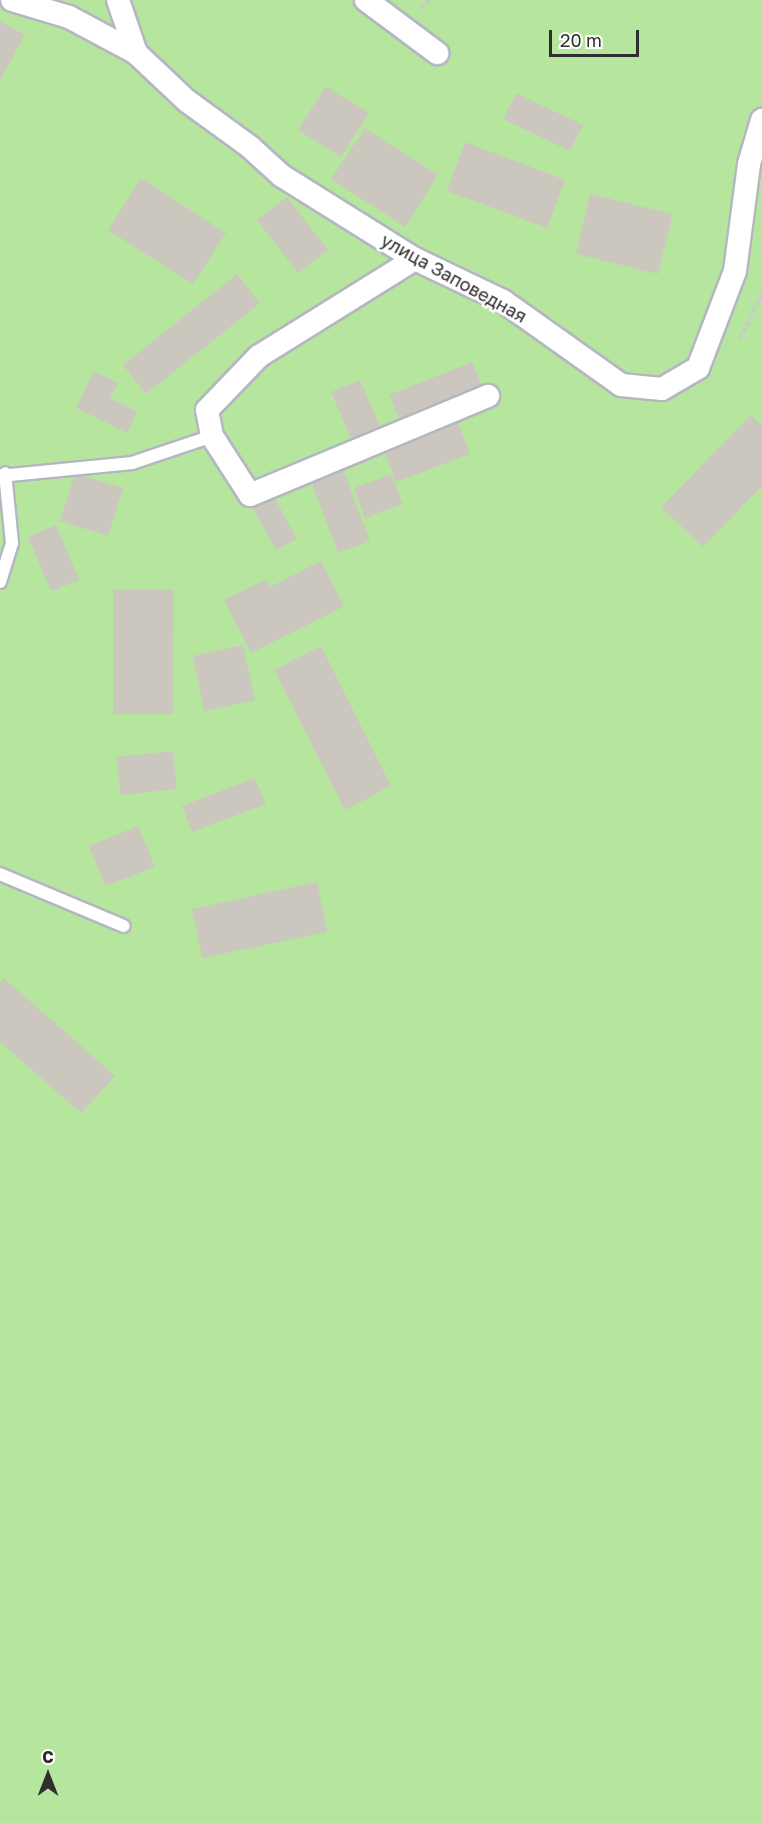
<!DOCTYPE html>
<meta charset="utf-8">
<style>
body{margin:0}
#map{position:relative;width:762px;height:1823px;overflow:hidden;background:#efe9e1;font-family:"Golos Text",sans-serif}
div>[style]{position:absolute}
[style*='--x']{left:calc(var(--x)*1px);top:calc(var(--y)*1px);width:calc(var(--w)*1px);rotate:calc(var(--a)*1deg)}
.green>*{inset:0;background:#b6e59e}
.building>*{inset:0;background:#cbc7bf}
.path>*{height:4px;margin-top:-2px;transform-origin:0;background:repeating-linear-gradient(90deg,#c9c9c9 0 4.5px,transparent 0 7.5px)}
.roads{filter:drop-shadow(2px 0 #b4b7c1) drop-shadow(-2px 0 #b4b7c1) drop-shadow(0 2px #b4b7c1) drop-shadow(0 -2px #b4b7c1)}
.service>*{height:12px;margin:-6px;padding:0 6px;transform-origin:6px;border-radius:6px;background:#fff}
.minor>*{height:22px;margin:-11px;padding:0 11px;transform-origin:11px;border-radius:11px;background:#fff}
span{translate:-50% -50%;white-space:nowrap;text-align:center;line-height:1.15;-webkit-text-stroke:5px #fff;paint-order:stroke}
.street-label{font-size:18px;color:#2e2e2e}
.north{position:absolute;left:18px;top:1745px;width:60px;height:60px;-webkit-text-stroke:4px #fff;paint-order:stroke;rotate:0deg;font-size:16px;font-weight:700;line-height:24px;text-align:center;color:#2e2e2e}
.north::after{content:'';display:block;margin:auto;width:21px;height:27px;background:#2e2e2e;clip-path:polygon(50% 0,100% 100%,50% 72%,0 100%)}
.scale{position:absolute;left:549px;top:30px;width:90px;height:27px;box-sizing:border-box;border:3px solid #2e2e2e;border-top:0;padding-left:8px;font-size:18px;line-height:21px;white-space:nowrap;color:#2e2e2e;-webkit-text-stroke:4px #fff;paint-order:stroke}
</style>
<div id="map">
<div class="green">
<i style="clip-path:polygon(0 0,762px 0,762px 1823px,0 1823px)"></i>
</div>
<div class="building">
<i style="clip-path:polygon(0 21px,25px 35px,0 81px)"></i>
<i style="clip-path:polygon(326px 86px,369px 113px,341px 157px,298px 130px)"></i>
<i style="clip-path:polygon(516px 93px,583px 125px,570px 151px,503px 119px)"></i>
<i style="clip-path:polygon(365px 128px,438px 175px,405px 227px,331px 179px)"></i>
<i style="clip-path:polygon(465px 142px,565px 180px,547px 228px,447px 191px)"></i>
<i style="clip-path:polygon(141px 178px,226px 233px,193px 284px,108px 230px)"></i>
<i style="clip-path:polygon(590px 194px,673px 214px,658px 274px,576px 254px)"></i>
<i style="clip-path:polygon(287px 197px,328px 250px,298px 273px,257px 220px)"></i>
<i style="clip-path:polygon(237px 274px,260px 303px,146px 394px,123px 365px)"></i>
<i style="clip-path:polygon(472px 362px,484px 390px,401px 424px,389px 395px)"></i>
<i style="clip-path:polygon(94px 371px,118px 383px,110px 398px,137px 412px,127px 433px,76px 408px)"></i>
<i style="clip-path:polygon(360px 380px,382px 431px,353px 443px,331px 392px)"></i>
<i style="clip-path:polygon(751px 415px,762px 426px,762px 486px,703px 547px,661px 507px)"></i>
<i style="clip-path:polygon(458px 423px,470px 454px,396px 482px,384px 451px)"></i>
<i style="clip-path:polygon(343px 469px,370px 541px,338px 553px,311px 481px)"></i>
<i style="clip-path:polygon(75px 473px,123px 488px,108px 536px,60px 521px)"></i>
<i style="clip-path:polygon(391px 474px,403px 504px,365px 518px,354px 488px)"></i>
<i style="clip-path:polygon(274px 497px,297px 539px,276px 550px,253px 509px)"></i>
<i style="clip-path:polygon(56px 525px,79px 580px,51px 591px,28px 537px)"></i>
<i style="clip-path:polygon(321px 561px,344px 606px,294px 632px,290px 623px,293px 632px,251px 653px,224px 600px,267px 579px,270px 587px)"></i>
<i style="clip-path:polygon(113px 589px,174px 590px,173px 714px,113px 714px)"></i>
<i style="clip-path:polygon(243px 645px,255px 700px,204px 711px,193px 656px)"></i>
<i style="clip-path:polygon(321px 646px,391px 786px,345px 810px,274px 670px)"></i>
<i style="clip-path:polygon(173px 751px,177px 789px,121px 795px,116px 757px)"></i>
<i style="clip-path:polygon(255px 778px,266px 804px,192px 832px,182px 806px)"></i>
<i style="clip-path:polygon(138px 826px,155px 867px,105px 886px,89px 846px)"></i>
<i style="clip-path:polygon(317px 882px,327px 932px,202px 958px,192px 909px)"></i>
<i style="clip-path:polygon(4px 978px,115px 1076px,81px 1113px,0 1042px,0 983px)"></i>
</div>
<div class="path">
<i style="--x:421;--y:8;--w:11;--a:-45"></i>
<i style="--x:740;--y:339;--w:50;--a:-63.9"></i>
</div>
<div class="roads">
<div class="service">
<i style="--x:0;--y:476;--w:133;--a:-5.6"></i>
<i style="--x:132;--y:463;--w:84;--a:-18.6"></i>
<i style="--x:0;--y:582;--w:41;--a:-72.9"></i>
<i style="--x:12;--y:543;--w:70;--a:-95.7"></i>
<i style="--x:0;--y:874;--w:134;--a:22.8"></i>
</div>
<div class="minor">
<i style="--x:12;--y:0;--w:59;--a:16.6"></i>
<i style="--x:69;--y:17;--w:76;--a:28.2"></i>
<i style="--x:136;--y:53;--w:70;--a:43.3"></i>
<i style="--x:187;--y:101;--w:78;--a:36.1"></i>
<i style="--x:250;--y:147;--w:43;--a:42.2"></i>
<i style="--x:282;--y:176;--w:157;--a:32"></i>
<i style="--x:415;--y:259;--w:98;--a:25.5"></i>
<i style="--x:503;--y:301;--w:145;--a:35.4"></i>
<i style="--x:621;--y:385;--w:41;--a:5.6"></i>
<i style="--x:662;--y:389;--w:42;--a:-30.3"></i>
<i style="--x:698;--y:368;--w:104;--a:-69.1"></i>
<i style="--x:735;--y:271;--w:108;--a:-82.5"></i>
<i style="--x:749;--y:164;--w:46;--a:-73.5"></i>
<i style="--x:118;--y:0;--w:56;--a:71.2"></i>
<i style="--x:366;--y:0;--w:89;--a:36.7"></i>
<i style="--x:415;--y:259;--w:184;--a:148.1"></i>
<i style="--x:259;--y:356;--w:75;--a:133.9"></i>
<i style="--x:207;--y:410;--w:26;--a:79"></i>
<i style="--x:212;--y:436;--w:70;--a:57.2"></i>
<i style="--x:250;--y:495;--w:258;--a:-22.6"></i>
</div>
</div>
<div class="street-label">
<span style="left:454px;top:278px;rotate:29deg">улица Заповедная</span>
</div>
<div class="north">С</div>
<div class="scale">20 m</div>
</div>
